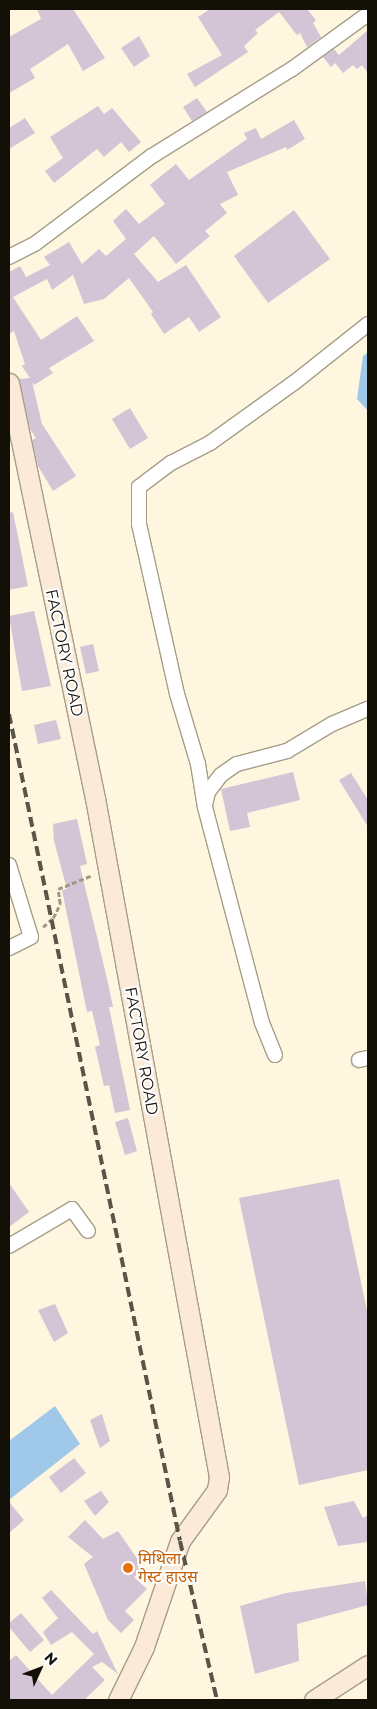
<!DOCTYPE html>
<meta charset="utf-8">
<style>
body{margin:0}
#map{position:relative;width:377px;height:1709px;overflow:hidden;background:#fef6df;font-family:Montserrat,"Noto Sans Devanagari",sans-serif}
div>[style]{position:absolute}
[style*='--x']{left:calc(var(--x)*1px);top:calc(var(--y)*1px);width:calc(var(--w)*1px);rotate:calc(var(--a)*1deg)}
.water>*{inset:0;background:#a0c8e9}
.building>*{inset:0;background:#d3c4d6}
.path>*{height:2.5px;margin-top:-1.25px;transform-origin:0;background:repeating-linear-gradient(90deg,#9e9887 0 5px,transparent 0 7.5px)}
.roads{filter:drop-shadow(1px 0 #a59d88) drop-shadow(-1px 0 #a59d88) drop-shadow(0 1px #a59d88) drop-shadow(0 -1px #a59d88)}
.minor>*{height:14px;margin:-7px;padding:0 7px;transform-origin:7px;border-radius:7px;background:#fff}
.secondary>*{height:19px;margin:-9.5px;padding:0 9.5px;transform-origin:9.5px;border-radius:9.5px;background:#fbead8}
.rail>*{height:4px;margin-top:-2px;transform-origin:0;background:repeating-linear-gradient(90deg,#595548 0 10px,transparent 0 15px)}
.dots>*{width:14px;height:14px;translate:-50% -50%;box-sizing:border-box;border:2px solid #fff;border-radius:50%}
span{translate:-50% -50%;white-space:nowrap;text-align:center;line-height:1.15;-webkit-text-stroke:4px #fff;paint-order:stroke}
.street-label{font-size:16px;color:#131008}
.food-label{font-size:16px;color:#c56008}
.left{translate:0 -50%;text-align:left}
.frame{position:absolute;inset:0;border:10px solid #131008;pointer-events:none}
.north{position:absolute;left:15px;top:1644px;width:50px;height:50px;-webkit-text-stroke:4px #fff;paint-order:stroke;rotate:47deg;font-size:14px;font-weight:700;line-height:20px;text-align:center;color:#131008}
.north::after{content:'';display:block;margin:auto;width:18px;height:22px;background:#131008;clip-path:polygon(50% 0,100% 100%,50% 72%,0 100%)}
</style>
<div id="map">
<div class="water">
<i style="clip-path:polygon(368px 352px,368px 411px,357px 399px,363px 356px)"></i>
<i style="clip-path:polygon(55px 1406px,80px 1444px,9px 1500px,9px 1441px)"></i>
</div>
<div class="building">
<i style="clip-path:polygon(37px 9px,73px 9px,105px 58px,83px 71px,68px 44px,30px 69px,35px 78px,9px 93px,9px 37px,41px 19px)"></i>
<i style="clip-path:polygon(210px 9px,307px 9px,316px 20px,313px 23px,321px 37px,307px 47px,300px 33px,297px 35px,279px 12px,255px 30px,258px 33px,244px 46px,248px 52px,195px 87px,187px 74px,222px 55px,198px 17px)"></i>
<i style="clip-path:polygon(368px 30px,368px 73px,362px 65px,357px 69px,353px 65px,343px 73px,335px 63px,331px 67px,323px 57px,334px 49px,339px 55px)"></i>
<i style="clip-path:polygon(139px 36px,150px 56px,134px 67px,121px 48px)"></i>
<i style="clip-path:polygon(197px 98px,207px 112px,192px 121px,183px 107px)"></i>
<i style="clip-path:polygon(98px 106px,104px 114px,112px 108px,141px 142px,129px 152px,121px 142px,104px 157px,97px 149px,54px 183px,45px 171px,63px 158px,50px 137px)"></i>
<i style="clip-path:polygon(25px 118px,35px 133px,9px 149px,9px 128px)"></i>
<i style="clip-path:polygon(294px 120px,305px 139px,287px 150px,286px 147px,227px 172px,238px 195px,220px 204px,227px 213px,205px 231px,210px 236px,204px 241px,176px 264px,154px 236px,134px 254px,158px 282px,186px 265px,221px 317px,199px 332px,189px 317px,164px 334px,151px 314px,153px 312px,129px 278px,104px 299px,84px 304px,73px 275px,52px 290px,47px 279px,13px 297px,41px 340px,77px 316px,94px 341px,49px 368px,53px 373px,34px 385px,32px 382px,42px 424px,76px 476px,53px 491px,38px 466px,32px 440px,36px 438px,30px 429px,19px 379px,30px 378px,22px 366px,25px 364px,14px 331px,9px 334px,9px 272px,20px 266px,26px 277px,50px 265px,44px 257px,69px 242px,82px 264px,99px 249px,106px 256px,126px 239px,113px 221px,126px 209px,139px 224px,165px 204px,150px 185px,176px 164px,189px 180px,247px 139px,244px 133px,256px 128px,261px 139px)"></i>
<i style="clip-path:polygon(294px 210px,330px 259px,268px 303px,234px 256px)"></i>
<i style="clip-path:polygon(130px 408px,148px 438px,130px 449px,112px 419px)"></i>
<i style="clip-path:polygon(13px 512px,28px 586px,9px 590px,9px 513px)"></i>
<i style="clip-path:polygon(34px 611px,51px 686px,22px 691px,9px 616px)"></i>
<i style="clip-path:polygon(93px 644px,99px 671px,86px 674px,80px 647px)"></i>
<i style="clip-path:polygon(56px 720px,61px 739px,38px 744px,34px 725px)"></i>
<i style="clip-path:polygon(293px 772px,300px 800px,247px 813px,250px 827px,230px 831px,221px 789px)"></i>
<i style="clip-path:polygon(351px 773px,368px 800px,368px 827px,339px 780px)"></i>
<i style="clip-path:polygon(77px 819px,87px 864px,80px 866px,108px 983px,113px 1007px,109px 1007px,130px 1110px,115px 1113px,109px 1085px,104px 1086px,95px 1047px,100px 1045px,92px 1011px,87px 1012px,62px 890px,67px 889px,54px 841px,53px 824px)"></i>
<i style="clip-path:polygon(128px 1118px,137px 1151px,125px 1155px,115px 1122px)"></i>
<i style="clip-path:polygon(339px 1179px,368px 1315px,368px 1470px,299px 1485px,239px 1198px)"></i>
<i style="clip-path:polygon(9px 1183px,29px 1212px,9px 1227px)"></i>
<i style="clip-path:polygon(55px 1304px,68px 1333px,54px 1342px,38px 1310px)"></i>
<i style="clip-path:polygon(102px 1414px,110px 1441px,100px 1448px,90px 1420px)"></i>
<i style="clip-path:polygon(74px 1458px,86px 1473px,61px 1493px,49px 1477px)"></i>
<i style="clip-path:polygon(101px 1491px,109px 1502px,95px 1516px,84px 1501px)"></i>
<i style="clip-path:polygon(354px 1501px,363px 1518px,368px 1515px,368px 1542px,338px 1546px,324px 1507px)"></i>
<i style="clip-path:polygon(9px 1502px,24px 1520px,9px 1533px)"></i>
<i style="clip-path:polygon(85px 1520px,103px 1539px,118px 1531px,145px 1570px,134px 1577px,147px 1589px,125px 1611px,134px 1620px,121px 1633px,108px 1620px,84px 1564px,93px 1557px,68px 1537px)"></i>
<i style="clip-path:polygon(365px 1581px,368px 1605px,297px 1624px,299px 1661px,255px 1674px,240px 1606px,286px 1593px)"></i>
<i style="clip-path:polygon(51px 1590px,93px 1634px,97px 1631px,118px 1674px,102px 1662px,92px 1667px,105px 1680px,84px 1700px,9px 1700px,9px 1661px,16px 1655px,52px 1695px,94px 1654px,72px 1632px,51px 1645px,43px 1632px,58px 1618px,42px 1598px)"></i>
<i style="clip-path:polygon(21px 1613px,44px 1640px,30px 1652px,9px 1627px,9px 1623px)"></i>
</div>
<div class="path">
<i style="--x:43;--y:927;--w:13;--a:-42"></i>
<i style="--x:53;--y:918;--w:16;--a:-63"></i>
<i style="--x:60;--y:904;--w:15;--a:-98"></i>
<i style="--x:58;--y:889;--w:37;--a:-22"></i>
</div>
<div class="roads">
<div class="minor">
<i style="--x:9;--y:257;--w:30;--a:-27"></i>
<i style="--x:36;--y:243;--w:145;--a:-36.9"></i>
<i style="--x:152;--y:156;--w:165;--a:-31.9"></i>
<i style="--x:292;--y:69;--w:94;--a:-35.9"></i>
<i style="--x:205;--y:805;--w:13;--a:-77"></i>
<i style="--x:208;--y:792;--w:21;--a:-53"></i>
<i style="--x:221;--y:775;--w:19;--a:-35"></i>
<i style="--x:237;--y:764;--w:52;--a:-14.6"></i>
<i style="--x:287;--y:751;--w:52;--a:-31"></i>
<i style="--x:332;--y:724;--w:39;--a:-23"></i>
<i style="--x:9;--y:865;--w:75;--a:73"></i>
<i style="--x:31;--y:937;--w:25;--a:153"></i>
<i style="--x:275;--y:1055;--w:35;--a:-112"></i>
<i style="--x:262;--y:1023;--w:222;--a:-104.8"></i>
<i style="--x:205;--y:808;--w:45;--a:-99"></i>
<i style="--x:198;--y:764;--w:73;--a:-106.7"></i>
<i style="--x:177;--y:694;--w:174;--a:-102.6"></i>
<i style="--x:139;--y:524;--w:37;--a:-90"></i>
<i style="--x:139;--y:487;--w:40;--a:-37"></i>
<i style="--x:171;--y:463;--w:44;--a:-27.1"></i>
<i style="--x:210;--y:443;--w:105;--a:-35.7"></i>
<i style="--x:295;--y:382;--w:93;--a:-38.5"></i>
<i style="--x:359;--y:1060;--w:9;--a:-13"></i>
<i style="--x:9;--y:1246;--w:73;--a:-30.4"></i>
<i style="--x:72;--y:1209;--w:27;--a:54"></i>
</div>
<div class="secondary">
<i style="--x:9;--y:383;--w:424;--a:78.3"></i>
<i style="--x:95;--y:798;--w:690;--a:79.65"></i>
<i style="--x:219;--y:1477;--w:13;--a:99"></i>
<i style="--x:217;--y:1490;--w:63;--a:126"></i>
<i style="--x:180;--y:1541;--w:112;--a:108.8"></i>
<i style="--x:144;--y:1647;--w:59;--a:116.1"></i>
<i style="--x:314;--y:1700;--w:64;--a:-32.9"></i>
</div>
</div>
<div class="rail">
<i style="--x:9;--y:714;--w:844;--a:78.32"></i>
<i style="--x:180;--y:1541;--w:163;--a:76.9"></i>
</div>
<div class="dots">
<i style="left:128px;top:1568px;background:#e8710a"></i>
</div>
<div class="street-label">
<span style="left:64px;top:653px;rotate:78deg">FACTORY ROAD</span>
<span style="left:141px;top:1051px;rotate:80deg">FACTORY ROAD</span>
</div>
<div class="food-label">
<span class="left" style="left:138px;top:1568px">मिथिला<br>गेस्ट हाउस</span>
</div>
<div class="frame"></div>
<div class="north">N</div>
</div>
